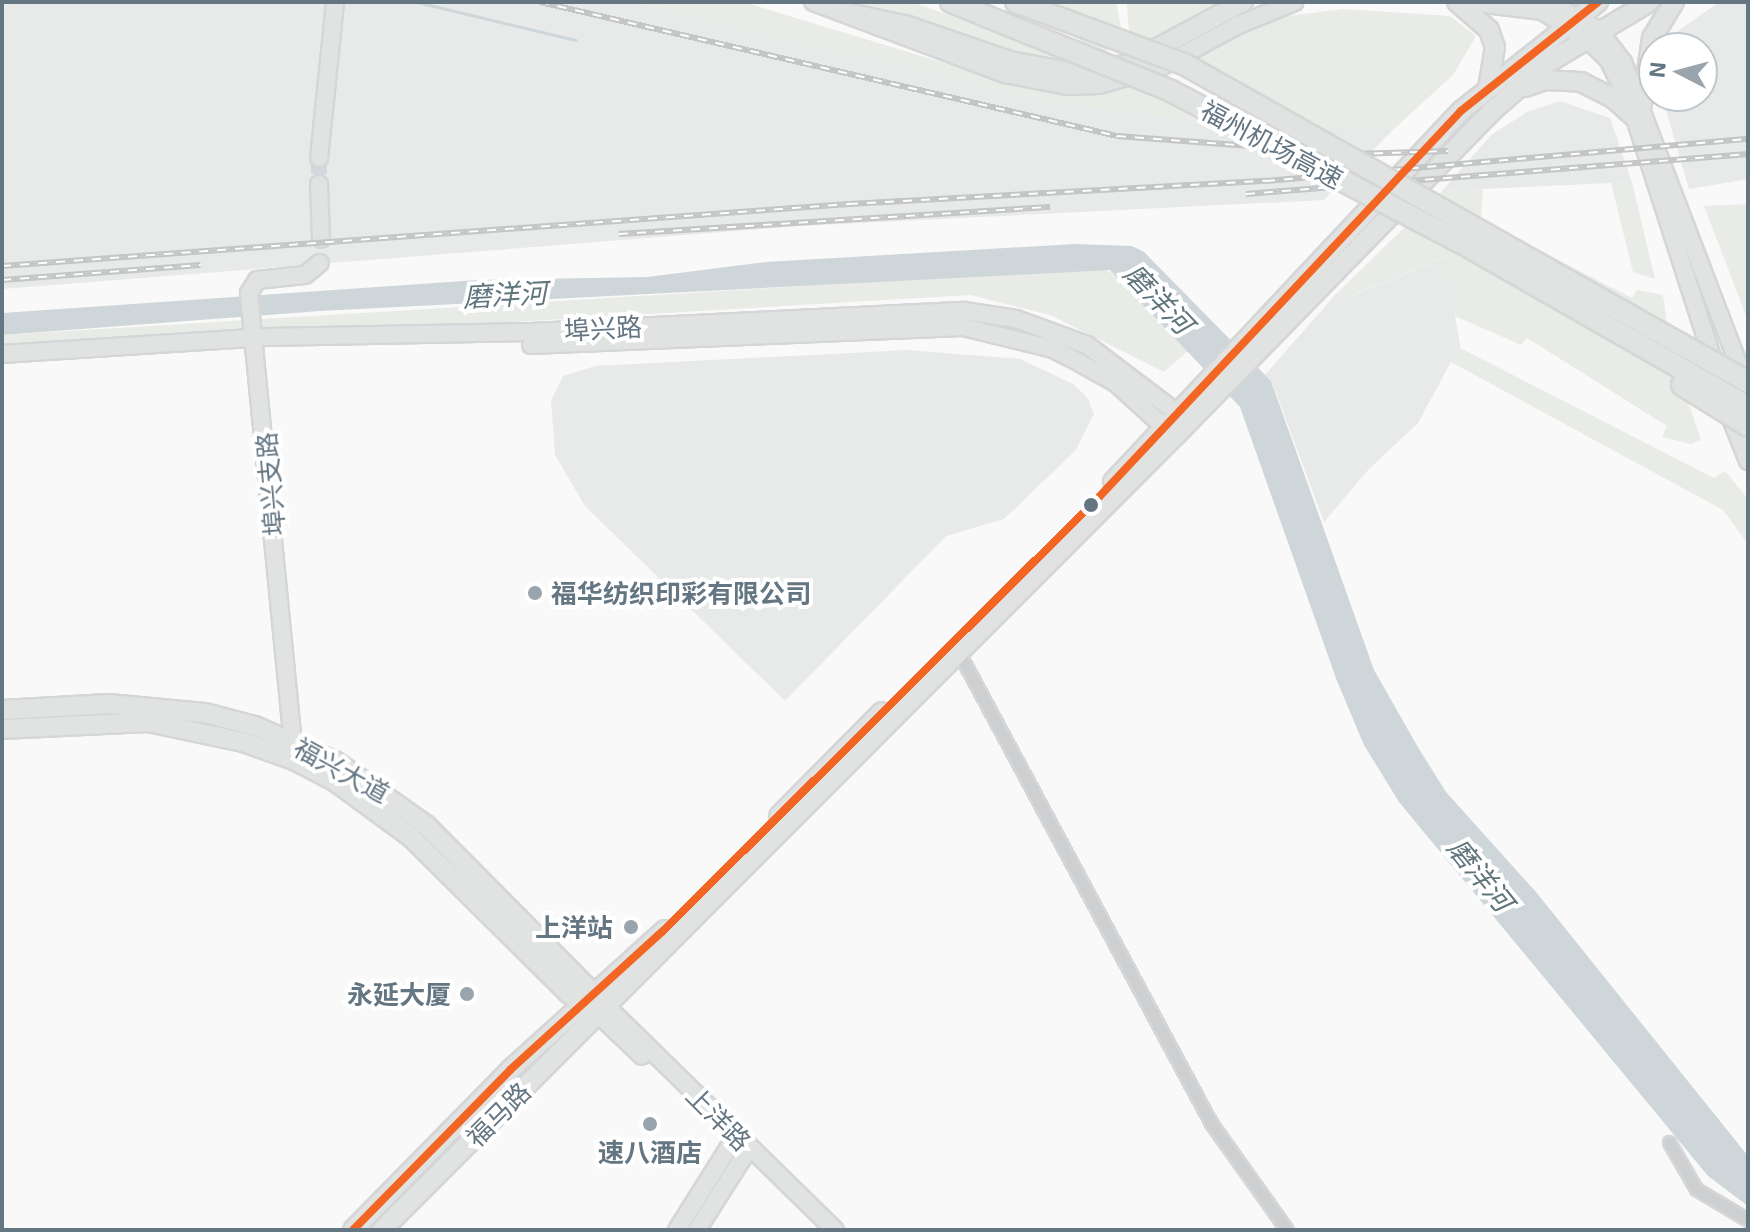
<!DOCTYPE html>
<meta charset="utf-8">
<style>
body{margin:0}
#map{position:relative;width:1750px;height:1232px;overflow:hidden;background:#f9f9f9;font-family:"Exo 2","Noto Sans SC",sans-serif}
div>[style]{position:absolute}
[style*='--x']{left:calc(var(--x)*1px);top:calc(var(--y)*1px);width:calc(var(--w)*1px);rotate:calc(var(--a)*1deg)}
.built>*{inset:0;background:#e8e9e9}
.green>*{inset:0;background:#e8ebe6}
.water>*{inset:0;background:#ced6d9}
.stream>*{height:3px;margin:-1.5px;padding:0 1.5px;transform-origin:1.5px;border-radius:1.5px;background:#ced6d9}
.secondary-tunnel>*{height:16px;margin-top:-8px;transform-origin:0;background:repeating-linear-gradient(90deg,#d4d8dc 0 16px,transparent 0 24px)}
.roads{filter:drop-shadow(2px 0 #d5d6d7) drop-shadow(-2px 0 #d5d6d7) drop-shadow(0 2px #d5d6d7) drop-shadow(0 -2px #d5d6d7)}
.street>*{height:11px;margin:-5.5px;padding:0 5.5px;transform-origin:5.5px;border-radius:5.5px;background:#cecfd0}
.secondary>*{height:16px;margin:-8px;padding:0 8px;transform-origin:8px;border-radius:8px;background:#e1e2e2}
.primary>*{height:18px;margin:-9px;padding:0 9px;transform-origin:9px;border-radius:9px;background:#e1e2e2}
.rail>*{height:6px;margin-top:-3px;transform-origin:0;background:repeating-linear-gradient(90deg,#fff 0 9px,#c3c5c6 0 18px);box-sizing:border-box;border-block:2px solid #c3c5c6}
.bridges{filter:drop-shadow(2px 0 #d5d6d6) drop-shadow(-2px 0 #d5d6d6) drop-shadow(0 2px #d5d6d6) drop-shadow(0 -2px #d5d6d6)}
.highway-bridge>*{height:20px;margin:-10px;padding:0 10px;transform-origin:10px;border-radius:10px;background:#e1e2e2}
.bus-1>*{height:8px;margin:-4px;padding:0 4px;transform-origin:4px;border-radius:4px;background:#f26522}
.dots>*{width:22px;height:22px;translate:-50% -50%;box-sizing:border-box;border:4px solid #fff;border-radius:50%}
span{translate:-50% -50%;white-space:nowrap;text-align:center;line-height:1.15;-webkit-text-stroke:8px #fff;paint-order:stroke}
.street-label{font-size:26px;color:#657683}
.poi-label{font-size:26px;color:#657683;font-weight:700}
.left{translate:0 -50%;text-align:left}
.right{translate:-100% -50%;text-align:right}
.water-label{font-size:28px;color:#60757c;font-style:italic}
.frame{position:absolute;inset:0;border:4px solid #657683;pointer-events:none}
.north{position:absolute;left:1638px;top:32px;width:80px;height:80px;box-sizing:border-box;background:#fff;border:2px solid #c1c8cd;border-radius:50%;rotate:276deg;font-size:22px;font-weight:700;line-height:32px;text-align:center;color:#657683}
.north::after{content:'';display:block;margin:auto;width:28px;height:36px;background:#99a4ac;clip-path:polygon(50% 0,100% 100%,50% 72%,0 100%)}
</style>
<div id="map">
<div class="built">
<i style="clip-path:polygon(2px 2px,635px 2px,1048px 102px,1221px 123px,1395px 128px,1324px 200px,800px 226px,2px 289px)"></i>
<i style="clip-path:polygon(1719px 2px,1748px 2px,1748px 179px,1689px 189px,1665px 107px,1666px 96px,1702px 96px,1702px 48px,1674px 48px,1678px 31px)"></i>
<i style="clip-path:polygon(1560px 101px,1610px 118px,1632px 182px,1442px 191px,1491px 135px,1527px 112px)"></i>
<i style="clip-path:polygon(1448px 256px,1459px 288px,1455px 316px,1462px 357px,1451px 362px,1418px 423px,1369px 469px,1324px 522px,1272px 382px,1265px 375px,1336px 294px,1351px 296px)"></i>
<i style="clip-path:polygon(908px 350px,1020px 359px,1073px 384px,1087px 397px,1094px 414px,1076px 450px,1004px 519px,946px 536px,785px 701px,585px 506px,555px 455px,551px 400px,563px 376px,595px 366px)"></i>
</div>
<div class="green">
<i style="clip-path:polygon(635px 2px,743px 2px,1007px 82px,1134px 80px,1221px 123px,1048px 102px)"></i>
<i style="clip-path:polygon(855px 2px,912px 2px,1062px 56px,1083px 36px,1086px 17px,1055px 2px,1116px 2px,1121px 28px,1107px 51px,1078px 63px,1052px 62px,1026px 60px)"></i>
<i style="clip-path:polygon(1127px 2px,1228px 2px,1130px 50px)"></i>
<i style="clip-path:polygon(1343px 9px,1450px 16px,1476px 36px,1453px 75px,1395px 128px,1304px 128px,1189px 58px,1273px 18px)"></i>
<i style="clip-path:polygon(1632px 182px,1655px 279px,1633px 272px,1611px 183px)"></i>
<i style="clip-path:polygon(1483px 189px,1481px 220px,1632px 298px,1637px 290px,1663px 295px,1670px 349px,1701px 440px,1691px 444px,1662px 437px,1667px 426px,1527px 338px,1521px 345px,1455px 316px,1459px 288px,1438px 276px,1447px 256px,1350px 296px,1336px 294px,1442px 191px)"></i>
<i style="clip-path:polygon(1748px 204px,1748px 321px,1704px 206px)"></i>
<i style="clip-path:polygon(1100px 268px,1114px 274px,1189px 350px,1164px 372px,1050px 315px,970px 295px,2px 352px,2px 335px)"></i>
<i style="clip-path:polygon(1460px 348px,1714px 478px,1725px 471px,1748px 499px,1748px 544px,1723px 510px,1451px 362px,1462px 357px)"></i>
</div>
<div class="water">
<i style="clip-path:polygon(1075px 244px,1132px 246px,1144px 252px,1271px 381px,1374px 670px,1419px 749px,1446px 792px,1536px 892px,1748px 1156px,1748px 1206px,1708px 1176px,1399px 802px,1364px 745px,1337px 681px,1240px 407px,1110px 270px,320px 311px,2px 335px,2px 313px,478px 280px,647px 277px,766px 262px)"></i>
</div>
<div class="stream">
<i style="--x:417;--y:2;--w:163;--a:13.5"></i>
</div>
<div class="secondary-tunnel">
<i style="--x:319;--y:158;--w:26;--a:90"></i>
</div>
<div class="roads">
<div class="street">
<i style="--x:959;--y:653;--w:533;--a:61.8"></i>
<i style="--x:1211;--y:1123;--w:131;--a:54.6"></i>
<i style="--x:1669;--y:1142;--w:54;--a:60.1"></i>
<i style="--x:1696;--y:1189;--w:61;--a:30.8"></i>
</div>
<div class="secondary">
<i style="--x:813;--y:2;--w:205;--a:20.6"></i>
<i style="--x:1005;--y:74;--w:63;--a:11"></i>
<i style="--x:1067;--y:86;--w:32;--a:-2"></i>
<i style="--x:1099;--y:85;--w:62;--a:-15.8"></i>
<i style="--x:1159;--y:68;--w:90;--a:-28.6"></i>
<i style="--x:1238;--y:25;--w:61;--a:-22"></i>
<i style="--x:1468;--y:2;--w:75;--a:6.9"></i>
<i style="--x:1542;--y:11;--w:52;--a:31.5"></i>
<i style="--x:1586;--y:38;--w:30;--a:44"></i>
<i style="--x:1608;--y:59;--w:52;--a:63.9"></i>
<i style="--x:1631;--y:106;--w:276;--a:72.1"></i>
<i style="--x:1550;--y:2;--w:56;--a:30.3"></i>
<i style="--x:1598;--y:30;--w:41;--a:52"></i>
<i style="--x:1623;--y:62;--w:342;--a:69.1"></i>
<i style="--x:319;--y:158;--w:157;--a:-84.1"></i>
<i style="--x:319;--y:184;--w:55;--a:87.9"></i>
<i style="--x:531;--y:345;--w:432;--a:-2.4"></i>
<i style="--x:963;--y:327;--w:93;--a:13.7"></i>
<i style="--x:1053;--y:349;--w:30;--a:27"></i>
<i style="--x:1080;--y:363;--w:41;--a:29.1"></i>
<i style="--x:1116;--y:383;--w:65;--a:42.5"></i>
<i style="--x:2;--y:354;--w:265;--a:-3.7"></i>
<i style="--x:266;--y:337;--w:265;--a:-1.1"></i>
<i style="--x:531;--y:332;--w:434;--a:-2.8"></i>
<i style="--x:964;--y:311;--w:53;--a:8.7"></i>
<i style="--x:1016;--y:319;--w:76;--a:20.1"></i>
<i style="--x:1087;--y:345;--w:113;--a:37.1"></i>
<i style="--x:1728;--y:411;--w:54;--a:68.2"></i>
<i style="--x:294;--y:754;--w:463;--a:-95.6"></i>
<i style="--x:249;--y:293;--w:15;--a:-58"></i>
<i style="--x:257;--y:280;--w:48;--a:-5.9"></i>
<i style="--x:305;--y:275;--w:19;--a:-39"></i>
<i style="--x:605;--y:1005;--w:322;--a:44.4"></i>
<i style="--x:597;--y:1013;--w:62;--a:43.7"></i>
<i style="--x:677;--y:1230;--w:111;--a:-57.9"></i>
<i style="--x:697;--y:1230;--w:97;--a:-57.6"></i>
</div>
<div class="primary">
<i style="--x:1457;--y:2;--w:43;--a:41.2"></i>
<i style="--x:1489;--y:30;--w:18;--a:71"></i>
<i style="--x:1495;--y:47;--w:42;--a:99.7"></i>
<i style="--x:848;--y:13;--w:61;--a:12.2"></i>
<i style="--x:908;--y:26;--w:108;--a:18.9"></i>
<i style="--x:1010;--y:61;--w:59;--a:10.7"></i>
<i style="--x:1068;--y:72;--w:58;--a:-6.9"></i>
<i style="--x:1126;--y:65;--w:133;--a:-28.3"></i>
<i style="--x:1525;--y:87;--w:21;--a:-19"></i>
<i style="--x:1545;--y:80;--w:36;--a:3"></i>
<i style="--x:1581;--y:82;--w:36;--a:27"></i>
<i style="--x:1613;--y:98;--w:30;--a:42"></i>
<i style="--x:1642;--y:104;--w:67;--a:-81.4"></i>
<i style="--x:1652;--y:38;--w:42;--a:-58.6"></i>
<i style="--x:1113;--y:482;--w:509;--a:-46.83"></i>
<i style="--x:1461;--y:111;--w:175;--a:-38.5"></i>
<i style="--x:2;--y:710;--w:107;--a:-3.2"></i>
<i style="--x:109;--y:704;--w:96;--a:5.4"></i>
<i style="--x:205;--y:713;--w:52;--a:14.6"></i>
<i style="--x:255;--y:726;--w:90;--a:23.7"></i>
<i style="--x:337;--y:762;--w:109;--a:35.3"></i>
<i style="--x:426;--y:825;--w:251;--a:45.2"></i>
<i style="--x:2;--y:729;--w:146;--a:-2.7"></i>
<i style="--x:148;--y:722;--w:97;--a:11.9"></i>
<i style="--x:243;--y:742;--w:54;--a:19.4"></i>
<i style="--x:294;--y:760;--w:47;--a:27.6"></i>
<i style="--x:336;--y:782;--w:93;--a:36.3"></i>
<i style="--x:411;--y:837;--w:221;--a:44.8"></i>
<i style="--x:568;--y:993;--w:30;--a:34"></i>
<i style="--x:779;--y:816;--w:146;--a:-45.3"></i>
<i style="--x:353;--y:1230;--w:224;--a:-45.5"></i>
<i style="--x:510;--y:1070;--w:209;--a:-42.1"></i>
<i style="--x:382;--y:1230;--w:1125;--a:-45.04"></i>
<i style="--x:1177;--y:434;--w:451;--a:-45.7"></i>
<i style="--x:1492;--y:111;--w:72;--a:-41"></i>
<i style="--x:1546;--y:64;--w:120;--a:-31"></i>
</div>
</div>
<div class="rail">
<i style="--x:540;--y:2;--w:592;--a:13.07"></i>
<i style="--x:1117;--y:136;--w:240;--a:4.3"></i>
<i style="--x:1356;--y:154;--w:92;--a:-1.9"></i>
<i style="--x:1246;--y:194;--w:504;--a:-4.56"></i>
<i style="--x:619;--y:234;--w:432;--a:-3.6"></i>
<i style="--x:2;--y:266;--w:849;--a:-4.19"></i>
<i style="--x:849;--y:204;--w:418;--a:-3.2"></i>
<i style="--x:1266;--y:181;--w:484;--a:-5"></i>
<i style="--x:2;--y:280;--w:199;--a:-4.3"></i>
</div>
<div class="bridges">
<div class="highway-bridge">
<i style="--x:951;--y:2;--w:237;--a:22"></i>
<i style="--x:1171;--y:91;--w:336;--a:27.6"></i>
<i style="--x:1469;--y:247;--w:322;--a:29.8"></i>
<i style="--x:1016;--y:2;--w:179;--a:20.3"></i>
<i style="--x:1184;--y:64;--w:647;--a:29.42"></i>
<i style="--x:1682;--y:385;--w:78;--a:31.8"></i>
</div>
</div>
<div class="bus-1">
<i style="--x:353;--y:1230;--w:224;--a:-45.5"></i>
<i style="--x:510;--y:1070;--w:207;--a:-42.3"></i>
<i style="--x:663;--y:931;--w:615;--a:-44.87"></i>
<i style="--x:1099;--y:497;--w:529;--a:-46.84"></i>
<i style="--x:1461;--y:111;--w:175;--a:-38.5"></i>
</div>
<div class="dots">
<i style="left:1091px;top:505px;background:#657683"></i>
<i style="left:535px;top:593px;background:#99a4ac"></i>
<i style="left:631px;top:927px;background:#99a4ac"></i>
<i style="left:467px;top:994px;background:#99a4ac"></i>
<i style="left:650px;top:1124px;background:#99a4ac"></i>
</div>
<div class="street-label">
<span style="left:1272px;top:144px;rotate:28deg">福州机场高速</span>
<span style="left:603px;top:328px;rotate:-3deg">埠兴路</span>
<span style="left:270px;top:484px;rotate:-95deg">埠兴支路</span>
<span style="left:342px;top:770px;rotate:29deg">福兴大道</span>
<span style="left:498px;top:1114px;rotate:-45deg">福马路</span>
<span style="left:719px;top:1118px;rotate:45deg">上洋路</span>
</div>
<div class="poi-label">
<span class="left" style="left:551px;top:593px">福华纺织印彩有限公司</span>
<span class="right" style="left:613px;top:927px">上洋站</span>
<span class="right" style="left:451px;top:994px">永延大厦</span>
<span style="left:650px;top:1152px">速八酒店</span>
</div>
<div class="water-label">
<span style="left:505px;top:294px;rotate:-3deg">磨洋河</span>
<span style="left:1159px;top:298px;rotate:46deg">磨洋河</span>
<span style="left:1481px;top:874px;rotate:51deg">磨洋河</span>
</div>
<div class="frame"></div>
<div class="north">N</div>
</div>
